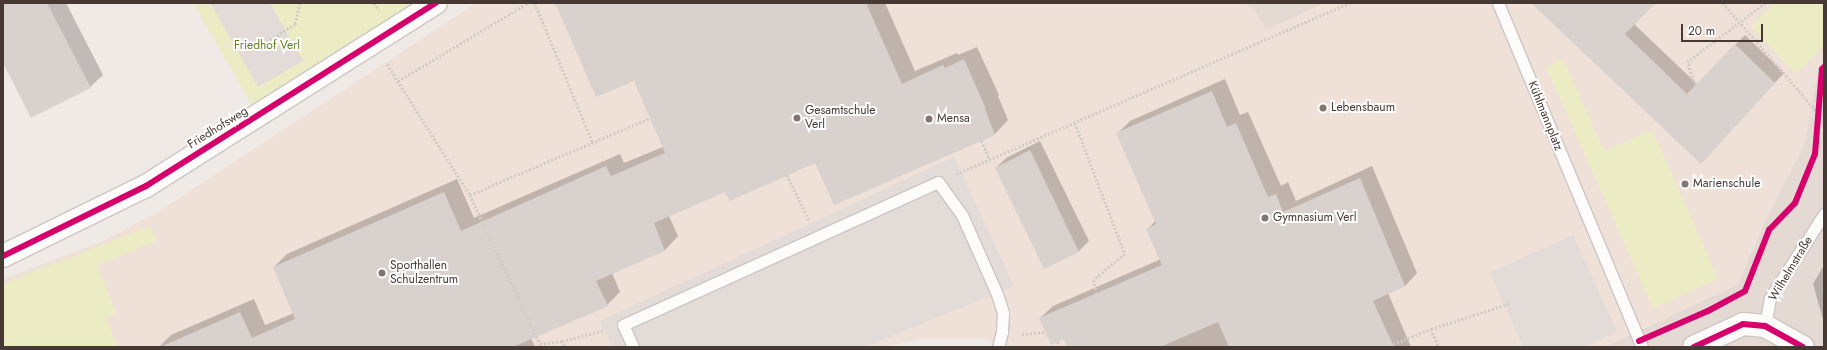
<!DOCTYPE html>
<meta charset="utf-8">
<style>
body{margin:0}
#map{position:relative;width:1827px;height:350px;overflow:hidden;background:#f0eae7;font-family:Jost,sans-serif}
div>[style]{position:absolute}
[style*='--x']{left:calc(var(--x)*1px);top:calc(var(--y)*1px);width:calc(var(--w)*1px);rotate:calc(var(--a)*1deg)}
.residential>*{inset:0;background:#e5d9d4}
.education>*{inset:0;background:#efe0d8}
.green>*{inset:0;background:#ebecc4}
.parking>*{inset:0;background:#e2dbd8}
.shadow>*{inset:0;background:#0003}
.building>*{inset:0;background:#d8d1ce}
.path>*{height:2.5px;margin-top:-1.25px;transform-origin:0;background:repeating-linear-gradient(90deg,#d1cbc8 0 2px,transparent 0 4px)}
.roads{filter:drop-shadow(1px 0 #ccc6c3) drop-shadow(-1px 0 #ccc6c3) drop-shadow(0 1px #ccc6c3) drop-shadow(0 -1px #ccc6c3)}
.service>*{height:11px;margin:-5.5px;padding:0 5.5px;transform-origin:5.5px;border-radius:5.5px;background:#fdfcfb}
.minor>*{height:22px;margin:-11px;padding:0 11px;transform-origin:11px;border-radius:11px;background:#fdfcfb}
.cycleway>*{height:6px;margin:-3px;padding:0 3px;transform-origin:3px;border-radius:3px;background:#d6006c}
.dots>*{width:11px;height:11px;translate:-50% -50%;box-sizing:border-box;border:2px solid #fff;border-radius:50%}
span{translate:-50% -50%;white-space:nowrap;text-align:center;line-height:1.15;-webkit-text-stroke:4px #fff;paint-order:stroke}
.park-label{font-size:12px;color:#667f1f}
.poi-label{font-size:12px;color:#463833}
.left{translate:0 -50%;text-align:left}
.street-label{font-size:12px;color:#463833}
.frame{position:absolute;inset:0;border:4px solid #463833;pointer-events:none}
.scale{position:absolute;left:1681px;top:24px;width:82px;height:18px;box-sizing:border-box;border:2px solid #463833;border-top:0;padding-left:5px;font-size:12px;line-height:14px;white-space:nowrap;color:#463833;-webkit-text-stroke:3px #fff;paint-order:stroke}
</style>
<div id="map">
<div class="residential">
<i style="clip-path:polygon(1244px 3px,1326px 3px,1266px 30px,1255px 11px)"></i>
<i style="clip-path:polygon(1824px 62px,1824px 347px,1604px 347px,1738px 284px,1764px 223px,1804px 146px,1818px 68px)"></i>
</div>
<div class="education">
<i style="clip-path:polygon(476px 3px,1244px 3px,1255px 11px,1266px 30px,1324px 3px,1824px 3px,1824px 62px,1818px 68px,1804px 146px,1764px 223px,1738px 284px,1604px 347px,1008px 347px,984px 339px,920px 339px,886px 347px,3px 347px,3px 279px,101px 242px,158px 212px)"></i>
</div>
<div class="green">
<i style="clip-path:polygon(193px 3px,413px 3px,253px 107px)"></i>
<i style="clip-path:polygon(1774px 3px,1819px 3px,1824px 7px,1824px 46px,1796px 74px,1751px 27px)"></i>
<i style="clip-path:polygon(1563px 59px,1604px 151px,1652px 130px,1718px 279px,1653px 308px,1546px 67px)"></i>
<i style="clip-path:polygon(150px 226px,156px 241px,97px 265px,116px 313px,106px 317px,117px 347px,3px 347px,3px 284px)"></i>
</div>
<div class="parking">
<i style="clip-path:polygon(210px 3px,270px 3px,303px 61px,258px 87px)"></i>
<i style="clip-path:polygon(954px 157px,1014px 286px,865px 347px,612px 347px,600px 321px)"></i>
<i style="clip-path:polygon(1573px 235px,1617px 332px,1584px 347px,1523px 347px,1490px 273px)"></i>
</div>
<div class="shadow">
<i style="clip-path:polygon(3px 3px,66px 3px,103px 75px,90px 87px,3px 61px)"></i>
<i style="clip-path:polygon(558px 3px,885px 3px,915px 71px,957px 53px,958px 55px,977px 47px,999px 95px,998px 96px,1008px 120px,995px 134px,834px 204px,816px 162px,726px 191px,669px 216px,678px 236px,665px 250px,612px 273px,620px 292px,607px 305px,531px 338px,535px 347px,159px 347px,171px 335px,254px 299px,265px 325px,294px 313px,274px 267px,287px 254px,457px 179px,474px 218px,620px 154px,624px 163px,663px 147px,634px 80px)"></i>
<i style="clip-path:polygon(1538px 3px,1655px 3px,1634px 24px,1697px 84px,1745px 35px,1784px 73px,1710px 153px)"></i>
<i style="clip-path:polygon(1225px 79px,1240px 115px,1248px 112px,1281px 186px,1288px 182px,1296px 201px,1372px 166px,1417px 273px,1405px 286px,1388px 293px,1411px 347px,1069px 347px,1065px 338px,1040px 318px,1053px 306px,1161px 259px,1148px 229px,1155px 221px,1118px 133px,1130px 121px)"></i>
<i style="clip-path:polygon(1040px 141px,1089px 241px,1079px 251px,1044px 268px,996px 168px,1006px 158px)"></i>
<i style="clip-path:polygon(1824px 265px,1824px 323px,1813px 284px)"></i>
</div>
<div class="building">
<i style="clip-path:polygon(3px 3px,47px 3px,91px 88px,31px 118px,3px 63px)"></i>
<i style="clip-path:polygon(555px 3px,866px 3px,902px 84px,943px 65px,945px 68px,964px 59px,986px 109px,985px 109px,995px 135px,834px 205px,815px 163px,730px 201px,725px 192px,654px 223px,665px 251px,596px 281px,608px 306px,513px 347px,160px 347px,240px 312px,252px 338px,295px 319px,273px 267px,444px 192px,461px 231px,606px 166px,611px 176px,665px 153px,634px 81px,596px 97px)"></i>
<i style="clip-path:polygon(1531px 3px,1656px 3px,1625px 34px,1687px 94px,1735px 44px,1775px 83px,1701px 164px)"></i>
<i style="clip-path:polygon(1212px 91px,1227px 127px,1236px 123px,1268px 197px,1276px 194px,1283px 212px,1360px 178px,1405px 286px,1373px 301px,1394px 347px,1229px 347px,1218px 322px,1160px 347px,1067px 347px,1064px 339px,1051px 345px,1039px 318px,1162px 265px,1146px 229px,1156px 224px,1116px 133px)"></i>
<i style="clip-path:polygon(1030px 150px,1079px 252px,1044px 269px,995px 168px)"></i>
</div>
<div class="path">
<i style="--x:374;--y:3;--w:9;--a:54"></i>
<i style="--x:535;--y:3;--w:152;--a:67.5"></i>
<i style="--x:1723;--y:3;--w:147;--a:49.1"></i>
<i style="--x:263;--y:44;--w:38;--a:-32"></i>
<i style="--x:295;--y:24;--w:22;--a:-77"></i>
<i style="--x:387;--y:64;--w:155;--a:57.6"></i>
<i style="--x:470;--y:195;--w:165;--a:64.8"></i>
<i style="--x:540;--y:344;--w:22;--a:-8"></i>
<i style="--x:562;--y:341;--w:44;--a:-14.3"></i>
<i style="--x:398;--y:81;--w:152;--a:-31"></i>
<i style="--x:1695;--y:85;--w:24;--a:-109"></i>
<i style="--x:1687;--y:62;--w:98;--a:-37.1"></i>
<i style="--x:1075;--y:123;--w:140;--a:69.1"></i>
<i style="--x:1125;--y:254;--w:40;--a:140"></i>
<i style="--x:1094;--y:280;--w:13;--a:81"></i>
<i style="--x:980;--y:137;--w:24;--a:66"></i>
<i style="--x:956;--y:174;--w:430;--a:-23.5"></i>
<i style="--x:787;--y:175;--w:50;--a:63.9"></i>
<i style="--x:470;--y:195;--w:196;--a:-23.2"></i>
<i style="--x:1431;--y:329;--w:20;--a:66"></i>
<i style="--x:1022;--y:334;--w:23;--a:-5"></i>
<i style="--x:562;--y:341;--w:7;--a:63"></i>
<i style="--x:1058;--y:342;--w:5;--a:90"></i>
<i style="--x:1393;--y:344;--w:41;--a:-21.5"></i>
<i style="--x:1431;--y:329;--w:83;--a:-18.2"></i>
</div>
<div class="roads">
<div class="service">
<i style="--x:1498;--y:3;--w:373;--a:67.3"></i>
<i style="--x:1765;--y:326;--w:28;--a:-80"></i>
<i style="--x:1770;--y:298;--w:100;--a:-57.3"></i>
<i style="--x:633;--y:347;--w:24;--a:-114"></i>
<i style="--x:623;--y:325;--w:346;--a:-24.4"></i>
<i style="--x:938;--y:182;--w:41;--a:54"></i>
<i style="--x:962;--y:215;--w:86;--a:66.1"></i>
<i style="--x:997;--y:294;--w:19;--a:72"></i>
<i style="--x:1003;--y:312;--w:20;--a:93"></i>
<i style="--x:1002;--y:332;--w:16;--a:105"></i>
</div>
<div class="minor">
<i style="--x:3;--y:256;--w:159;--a:-26.1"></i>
<i style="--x:146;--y:186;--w:343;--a:-32.3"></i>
<i style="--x:1694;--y:347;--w:54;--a:-25.1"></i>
<i style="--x:1743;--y:324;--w:22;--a:5"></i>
<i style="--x:1765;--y:326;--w:43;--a:28.9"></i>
</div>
</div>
<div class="cycleway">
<i style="--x:3;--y:256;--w:159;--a:-26.1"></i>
<i style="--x:146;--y:186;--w:343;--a:-32.3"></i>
<i style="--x:1639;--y:341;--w:75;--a:-23.5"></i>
<i style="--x:1708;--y:311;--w:42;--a:-28.4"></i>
<i style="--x:1745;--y:291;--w:66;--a:-68.5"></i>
<i style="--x:1769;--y:230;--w:37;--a:-46"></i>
<i style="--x:1795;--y:203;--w:53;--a:-67.8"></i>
<i style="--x:1815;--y:154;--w:85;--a:-85.3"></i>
<i style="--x:1822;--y:69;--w:3;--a:-45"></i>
<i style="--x:1694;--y:347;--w:54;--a:-25.1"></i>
<i style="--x:1743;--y:324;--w:22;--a:5"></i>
<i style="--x:1765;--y:326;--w:43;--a:28.9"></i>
</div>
<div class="dots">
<i style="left:1323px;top:108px;background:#827672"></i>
<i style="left:797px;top:118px;background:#827672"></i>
<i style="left:929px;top:119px;background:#827672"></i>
<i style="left:1685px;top:184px;background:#827672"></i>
<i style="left:1265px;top:218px;background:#827672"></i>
<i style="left:382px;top:273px;background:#827672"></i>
</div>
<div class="park-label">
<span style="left:267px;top:46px">Friedhof Verl</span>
</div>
<div class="poi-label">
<span class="left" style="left:1331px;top:108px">Lebensbaum</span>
<span class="left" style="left:805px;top:118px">Gesamtschule<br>Verl</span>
<span class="left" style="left:937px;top:119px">Mensa</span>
<span class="left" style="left:1693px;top:184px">Marienschule</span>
<span class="left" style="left:1273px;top:218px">Gymnasium Verl</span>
<span class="left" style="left:390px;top:273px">Sporthallen<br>Schulzentrum</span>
</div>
<div class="street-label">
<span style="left:1545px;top:116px;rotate:68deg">Kühlmannplatz</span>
<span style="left:218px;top:128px;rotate:-32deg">Friedhofsweg</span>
<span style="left:1791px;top:269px;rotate:-59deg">Wilhelmstraße</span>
</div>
<div class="frame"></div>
<div class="scale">20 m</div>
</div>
